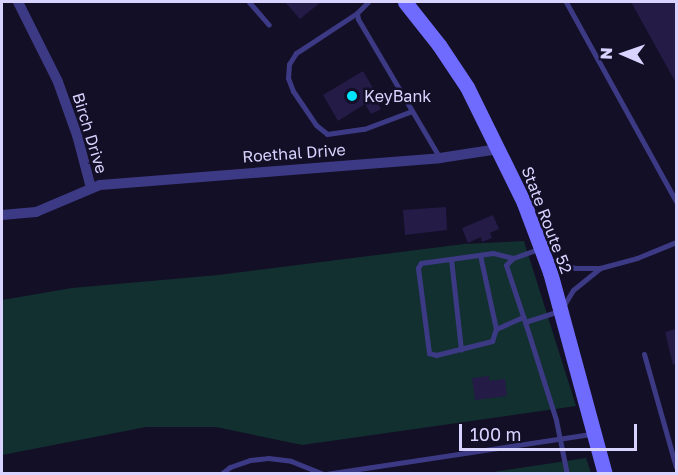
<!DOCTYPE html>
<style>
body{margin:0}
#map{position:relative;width:678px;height:475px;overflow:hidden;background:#130f26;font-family:"Golos Text",sans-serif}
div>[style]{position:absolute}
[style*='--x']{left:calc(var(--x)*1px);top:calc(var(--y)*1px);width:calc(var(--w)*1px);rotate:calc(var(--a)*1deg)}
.green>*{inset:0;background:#12302f}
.building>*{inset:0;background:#241b47}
.service>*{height:5px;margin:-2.5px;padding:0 2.5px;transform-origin:2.5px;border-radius:2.5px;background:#3d3a85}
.minor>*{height:10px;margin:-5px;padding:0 5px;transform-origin:5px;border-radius:5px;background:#3d3a85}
.secondary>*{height:15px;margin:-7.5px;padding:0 7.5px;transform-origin:7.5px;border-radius:7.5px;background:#6f6bff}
.dots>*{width:16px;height:16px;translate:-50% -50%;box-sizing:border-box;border:3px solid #130f26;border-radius:50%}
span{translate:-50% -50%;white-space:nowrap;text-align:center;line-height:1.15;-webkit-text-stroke:5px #130f26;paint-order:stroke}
.poi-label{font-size:16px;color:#d9d4ff}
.left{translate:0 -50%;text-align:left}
.street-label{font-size:16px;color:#d9d4ff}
.frame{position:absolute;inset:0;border:3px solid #d9d4ff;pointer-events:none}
.north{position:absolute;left:594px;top:24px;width:60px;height:60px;-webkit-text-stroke:4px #130f26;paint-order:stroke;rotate:272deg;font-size:16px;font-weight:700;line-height:24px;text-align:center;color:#d9d4ff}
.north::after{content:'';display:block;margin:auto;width:21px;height:27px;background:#d9d4ff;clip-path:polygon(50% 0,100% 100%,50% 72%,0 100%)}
.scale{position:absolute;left:459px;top:424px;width:178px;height:27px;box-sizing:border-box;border:3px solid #d9d4ff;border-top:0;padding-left:8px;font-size:18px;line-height:21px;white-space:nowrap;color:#d9d4ff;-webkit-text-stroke:4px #130f26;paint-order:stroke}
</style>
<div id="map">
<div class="green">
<i style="clip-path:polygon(524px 241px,576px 406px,302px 445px,216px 427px,146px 427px,2px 455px,2px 300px,72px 288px,218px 275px,464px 244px)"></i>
<i style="clip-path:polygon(586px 458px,591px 473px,480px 474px)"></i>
</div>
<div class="building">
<i style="clip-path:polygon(285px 2px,321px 2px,300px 19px)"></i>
<i style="clip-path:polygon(631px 2px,676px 2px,676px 83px)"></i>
<i style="clip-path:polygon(363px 71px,377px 95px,374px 97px,381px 109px,371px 114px,365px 104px,338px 121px,323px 95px)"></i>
<i style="clip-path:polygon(446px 207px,447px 230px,405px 235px,403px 210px)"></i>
<i style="clip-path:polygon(493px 215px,499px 229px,490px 233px,492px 238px,482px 242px,481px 237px,468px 243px,462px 228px)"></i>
<i style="clip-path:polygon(676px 329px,676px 364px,673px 365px,665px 332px)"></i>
<i style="clip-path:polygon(489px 376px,489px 381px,505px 379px,507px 396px,475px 400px,472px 378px)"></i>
</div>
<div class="service">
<i style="--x:249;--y:2;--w:30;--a:49"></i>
<i style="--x:368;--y:2;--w:16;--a:135"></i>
<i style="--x:357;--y:13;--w:6;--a:81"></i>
<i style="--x:358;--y:19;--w:161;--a:59.5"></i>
<i style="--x:566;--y:2;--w:227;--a:61.1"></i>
<i style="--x:357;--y:13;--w:73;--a:146.7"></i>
<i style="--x:296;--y:53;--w:13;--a:122"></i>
<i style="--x:289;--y:64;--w:14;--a:94"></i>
<i style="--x:288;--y:78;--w:14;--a:69"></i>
<i style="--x:293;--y:91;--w:41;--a:55.9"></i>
<i style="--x:316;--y:125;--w:14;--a:39"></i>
<i style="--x:327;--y:134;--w:37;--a:-8"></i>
<i style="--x:364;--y:129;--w:51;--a:-20.6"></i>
<i style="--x:541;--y:248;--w:30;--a:160"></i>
<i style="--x:513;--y:258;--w:10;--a:135"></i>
<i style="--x:506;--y:265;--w:60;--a:71.6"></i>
<i style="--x:525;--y:322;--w:38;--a:-18"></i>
<i style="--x:561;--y:310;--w:23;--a:-59"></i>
<i style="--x:573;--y:290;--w:35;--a:-39"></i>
<i style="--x:480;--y:255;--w:76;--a:77.8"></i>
<i style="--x:513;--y:258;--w:21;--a:-166"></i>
<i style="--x:493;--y:253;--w:73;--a:172.1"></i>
<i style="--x:421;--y:263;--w:6;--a:121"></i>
<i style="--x:418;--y:268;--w:86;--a:82.6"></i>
<i style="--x:429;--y:353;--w:7;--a:16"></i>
<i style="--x:436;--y:355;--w:58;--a:-14"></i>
<i style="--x:492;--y:341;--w:13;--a:-72"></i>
<i style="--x:496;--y:329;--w:30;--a:-24"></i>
<i style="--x:451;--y:259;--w:91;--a:83.7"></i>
<i style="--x:549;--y:260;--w:27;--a:17"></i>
<i style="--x:575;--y:268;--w:25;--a:0"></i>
<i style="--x:600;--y:268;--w:38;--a:-15"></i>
<i style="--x:637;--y:258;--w:42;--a:-22.3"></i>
<i style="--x:525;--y:322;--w:103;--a:72.4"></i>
<i style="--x:556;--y:420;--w:55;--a:78.5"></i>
<i style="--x:644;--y:354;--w:117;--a:74.2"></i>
<i style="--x:221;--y:474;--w:11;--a:-38"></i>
<i style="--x:230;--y:467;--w:21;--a:-19"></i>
<i style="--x:250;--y:460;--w:18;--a:-6"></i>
<i style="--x:268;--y:458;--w:23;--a:7"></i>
<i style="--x:291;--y:461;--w:35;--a:22"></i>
<i style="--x:326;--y:474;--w:268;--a:-8.6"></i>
</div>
<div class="minor">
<i style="--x:18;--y:2;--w:89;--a:63.4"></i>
<i style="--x:58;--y:82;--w:56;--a:70.3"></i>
<i style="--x:77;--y:135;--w:55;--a:75.2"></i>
<i style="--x:2;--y:215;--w:34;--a:-5"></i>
<i style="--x:36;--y:212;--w:69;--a:-22.9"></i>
<i style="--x:100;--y:185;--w:341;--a:-4.5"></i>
<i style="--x:440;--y:158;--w:59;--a:-8.8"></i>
</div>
<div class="secondary">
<i style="--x:405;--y:2;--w:55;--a:51.7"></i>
<i style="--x:439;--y:45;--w:50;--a:56.3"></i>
<i style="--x:467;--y:87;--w:129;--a:63.8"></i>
<i style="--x:524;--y:203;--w:74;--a:69.4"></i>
<i style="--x:550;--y:272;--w:209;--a:74.8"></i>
</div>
<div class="dots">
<i style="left:352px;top:96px;background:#00e5ff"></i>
</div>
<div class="poi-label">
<span class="left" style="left:364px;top:96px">KeyBank</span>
</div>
<div class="street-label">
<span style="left:90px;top:133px;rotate:73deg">Birch Drive</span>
<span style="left:294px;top:153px;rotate:-4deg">Roethal Drive</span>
<span style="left:547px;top:220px;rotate:69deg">State Route 52</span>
</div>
<div class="frame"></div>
<div class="north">N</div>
<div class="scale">100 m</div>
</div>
